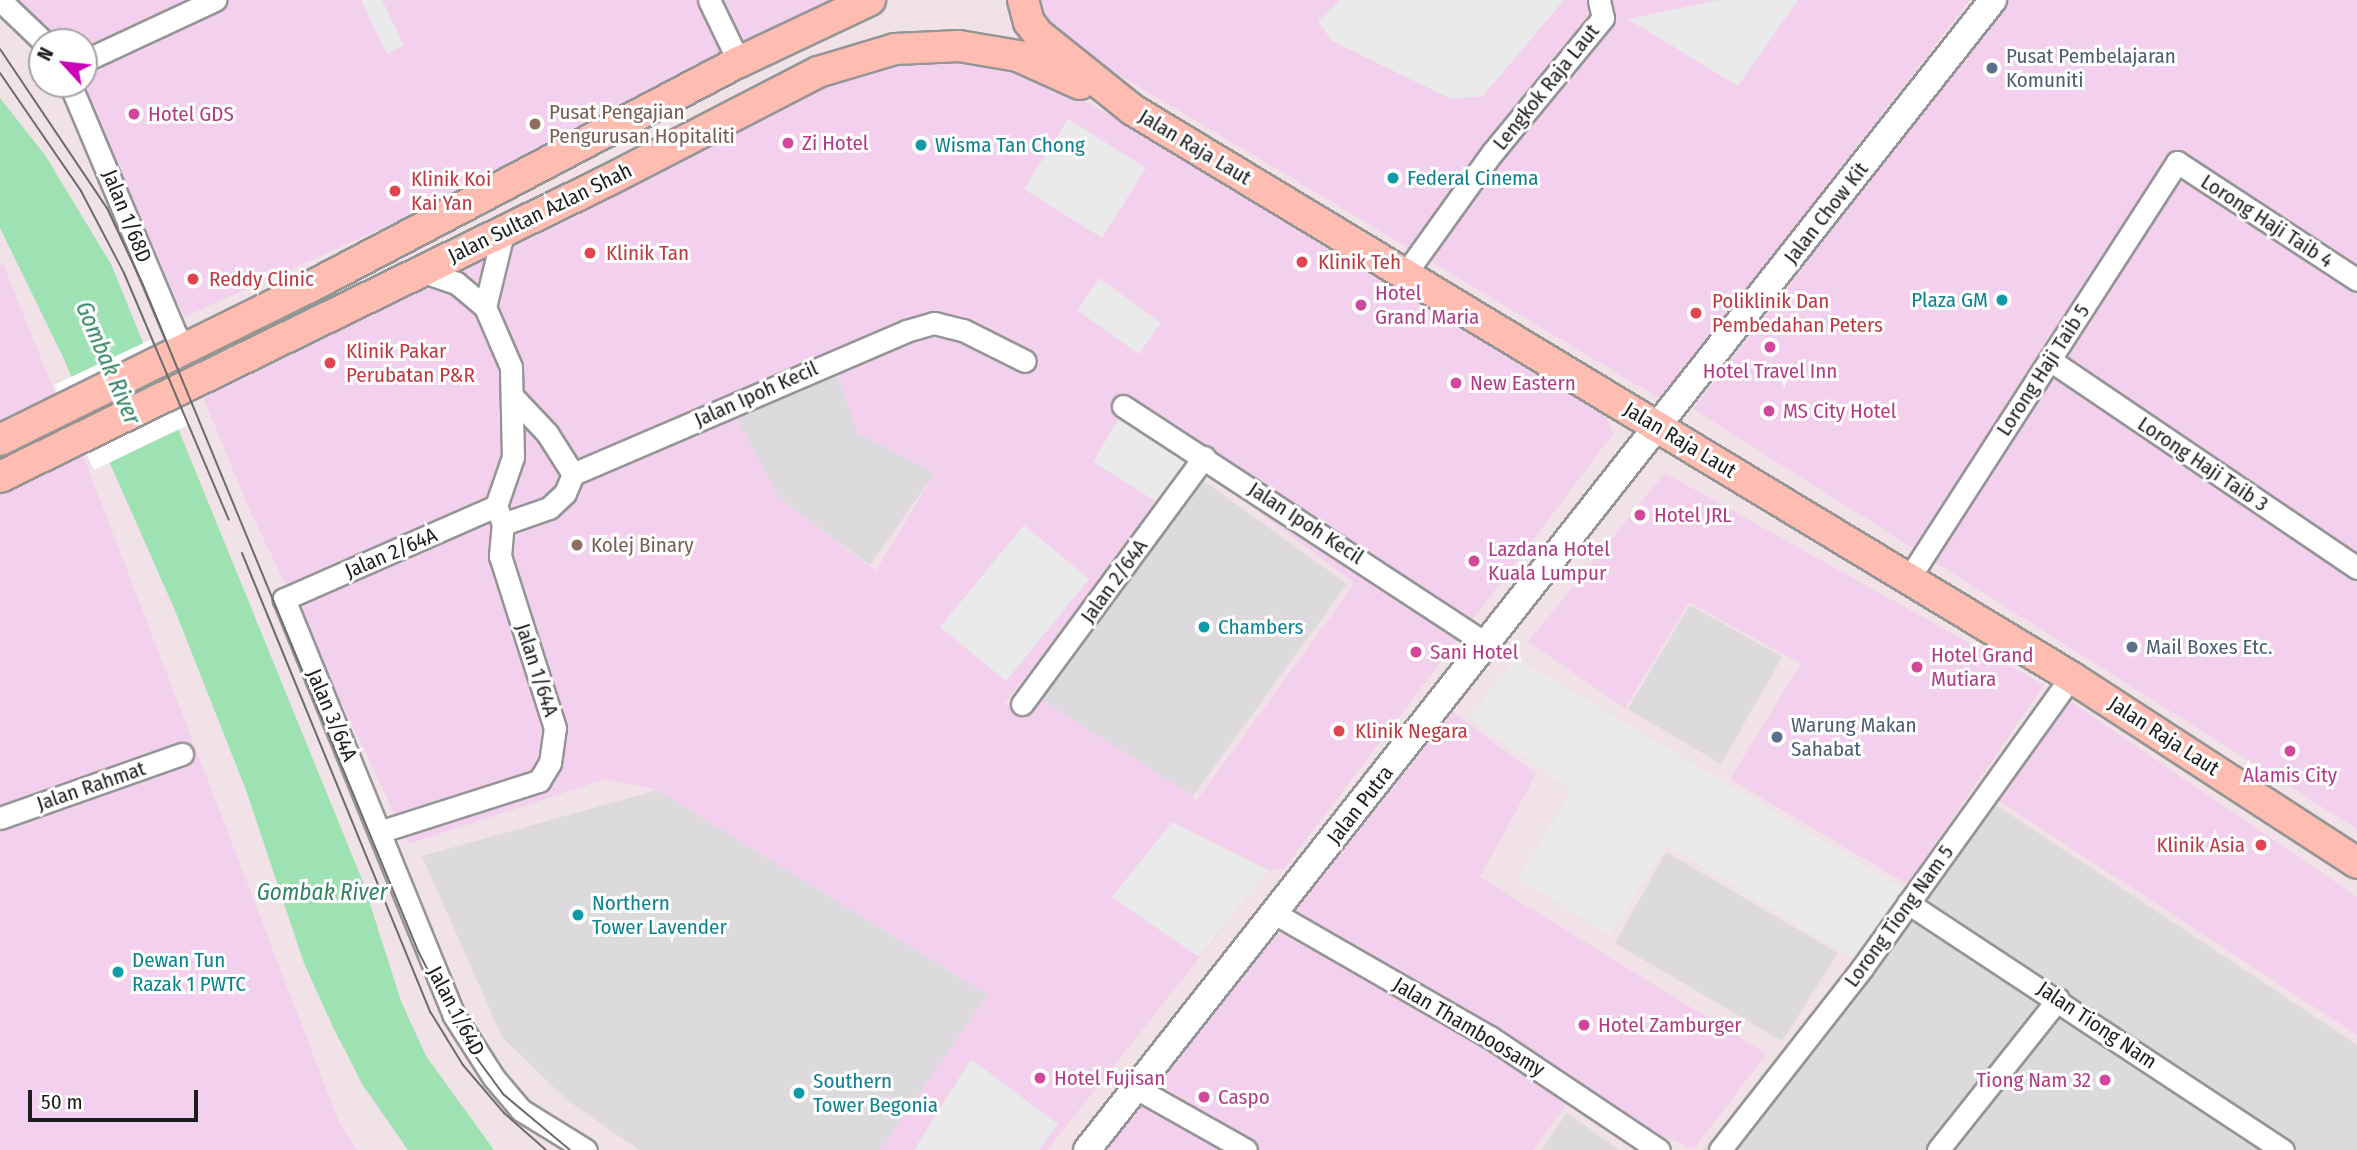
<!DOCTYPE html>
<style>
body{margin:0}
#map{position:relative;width:2357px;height:1150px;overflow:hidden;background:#f0e2e6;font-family:"Fira Sans Condensed",sans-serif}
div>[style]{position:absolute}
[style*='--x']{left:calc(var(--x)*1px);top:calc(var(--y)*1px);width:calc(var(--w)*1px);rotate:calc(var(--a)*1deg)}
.residential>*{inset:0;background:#dcdadc}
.commercial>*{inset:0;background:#f2d0ee}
.parking>*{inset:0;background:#eaeaea}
.water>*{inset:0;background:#9ee2b4}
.pier>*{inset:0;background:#fff}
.roads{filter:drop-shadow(2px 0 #959595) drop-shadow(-2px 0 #959595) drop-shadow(0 2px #959595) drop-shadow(0 -2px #959595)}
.minor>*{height:21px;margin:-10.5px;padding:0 10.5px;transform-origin:10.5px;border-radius:10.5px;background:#fff}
.tertiary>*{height:26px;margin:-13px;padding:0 13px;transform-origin:13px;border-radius:13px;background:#fff}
.secondary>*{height:30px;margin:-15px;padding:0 15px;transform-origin:15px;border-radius:15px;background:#ffbcb1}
.tram>*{height:2px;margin:-1px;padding:0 1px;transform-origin:1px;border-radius:1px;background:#6c6c6c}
.dots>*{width:19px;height:19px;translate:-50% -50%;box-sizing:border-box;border:4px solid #fff;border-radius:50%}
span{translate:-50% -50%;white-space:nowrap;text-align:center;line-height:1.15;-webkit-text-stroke:6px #fff;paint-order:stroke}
.service-label{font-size:21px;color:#4e5e75}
.left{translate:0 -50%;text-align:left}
.street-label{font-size:21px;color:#1e1e1e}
.education-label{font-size:21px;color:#785e54}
.hotel-label{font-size:21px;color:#b23c85}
.right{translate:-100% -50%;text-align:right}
.culture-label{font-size:21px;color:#0d838f}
.health-label{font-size:21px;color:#be3a42}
.water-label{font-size:23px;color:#338463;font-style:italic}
.north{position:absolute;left:28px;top:28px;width:70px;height:70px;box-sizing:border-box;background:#fff;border:2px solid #a5a5a5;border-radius:50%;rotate:297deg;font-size:19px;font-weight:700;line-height:28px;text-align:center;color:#1e1e1e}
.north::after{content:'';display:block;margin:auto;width:24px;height:32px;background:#cb00b9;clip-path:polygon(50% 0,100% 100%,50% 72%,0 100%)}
.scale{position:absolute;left:28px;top:1090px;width:170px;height:32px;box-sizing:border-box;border:4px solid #1e1e1e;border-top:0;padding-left:9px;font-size:21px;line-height:24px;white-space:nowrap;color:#1e1e1e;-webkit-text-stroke:5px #fff;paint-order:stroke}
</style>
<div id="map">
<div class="residential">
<i style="clip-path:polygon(834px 368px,859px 434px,935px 473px,870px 565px,779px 498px,733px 413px)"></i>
<i style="clip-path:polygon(1198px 477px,1347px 584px,1193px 796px,1040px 699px)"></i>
<i style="clip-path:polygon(1690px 605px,1782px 657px,1721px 764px,1628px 709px)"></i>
<i style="clip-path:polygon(658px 790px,988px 995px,880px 1150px,639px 1150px,567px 1100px,502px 1037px,422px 856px)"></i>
<i style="clip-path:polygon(1975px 791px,2357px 1045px,2357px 1150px,1703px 1150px,1841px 980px)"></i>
<i style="clip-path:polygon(1666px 852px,1838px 953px,1782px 1041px,1615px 943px)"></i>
<i style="clip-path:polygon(1567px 1113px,1619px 1150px,1620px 1150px,1541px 1150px)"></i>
</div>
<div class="commercial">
<i style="clip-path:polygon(17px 0,892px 0,184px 317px,82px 84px,84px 42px,54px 42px)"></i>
<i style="clip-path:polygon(1038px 0,1970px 0,1661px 399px,1056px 37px)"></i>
<i style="clip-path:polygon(2010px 0,2357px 0,2357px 829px,1693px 409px)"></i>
<i style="clip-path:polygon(evenodd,901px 62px,971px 63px,1022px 71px,1049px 82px,1173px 149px,1605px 413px,1613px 434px,1283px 870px,1269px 870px,1047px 1150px,880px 1150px,988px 995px,658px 790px,605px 779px,409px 844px,248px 506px,199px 387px,857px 71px,901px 62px,834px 368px,859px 434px,935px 473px,876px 571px,779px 498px,733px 413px,834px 368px,901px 62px,1194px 464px,1355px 583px,1195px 803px,1193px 796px,1040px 699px,1003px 705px,1194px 464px)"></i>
<i style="clip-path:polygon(3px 264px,58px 401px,0 425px,0 266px)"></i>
<i style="clip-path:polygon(82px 453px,339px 1122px,357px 1150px,0 1150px,0 491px)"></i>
<i style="clip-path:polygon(1665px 473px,2044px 685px,1907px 884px,1730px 779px,1801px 664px,1689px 602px,1625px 708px,1528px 642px)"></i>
<i style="clip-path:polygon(2064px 697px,2357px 897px,2357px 1035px,1995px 798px)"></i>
<i style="clip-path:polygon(1453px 712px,1536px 774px,1480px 877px,1766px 1054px,1694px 1149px,1571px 1097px,1534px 1150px,1107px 1150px)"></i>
</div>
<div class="parking">
<i style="clip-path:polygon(361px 0,382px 0,404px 45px,387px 54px)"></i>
<i style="clip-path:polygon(1340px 0,1564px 0,1483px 96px,1451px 99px,1332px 41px,1318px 21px)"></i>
<i style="clip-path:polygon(1719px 0,1798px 0,1738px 86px,1628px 19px)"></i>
<i style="clip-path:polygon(1068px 119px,1146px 168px,1102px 238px,1024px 189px)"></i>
<i style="clip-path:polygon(1099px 278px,1161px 323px,1139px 354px,1077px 310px)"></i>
<i style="clip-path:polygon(1120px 416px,1190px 458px,1160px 504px,1093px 462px)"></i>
<i style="clip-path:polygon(1024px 525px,1089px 579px,1006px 681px,940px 627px)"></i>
<i style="clip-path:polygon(1516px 658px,1910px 893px,1861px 963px,1667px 846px,1610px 935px,1518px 878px,1572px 791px,1470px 718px)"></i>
<i style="clip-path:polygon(1172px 822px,1269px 870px,1199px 957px,1112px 897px)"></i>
<i style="clip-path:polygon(971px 1059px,1058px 1124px,1039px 1150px,914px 1150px)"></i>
</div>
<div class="water">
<i style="clip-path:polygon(0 98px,45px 155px,111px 264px,363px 882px,401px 1001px,426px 1056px,494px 1150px,408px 1150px,362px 1084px,332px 1025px,304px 963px,246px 790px,174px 608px,62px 355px,0 228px)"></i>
</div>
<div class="pier">
<i style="clip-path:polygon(150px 340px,190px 424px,94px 470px,54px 385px)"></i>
</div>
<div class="roads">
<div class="minor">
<i style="--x:0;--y:0;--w:61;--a:43.7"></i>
<i style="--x:709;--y:0;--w:69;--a:64.2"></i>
<i style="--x:84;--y:61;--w:145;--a:-25"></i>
<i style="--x:70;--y:84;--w:272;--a:67.1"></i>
<i style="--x:176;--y:335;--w:16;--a:45"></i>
<i style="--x:1405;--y:274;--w:149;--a:-54.3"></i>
<i style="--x:1492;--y:153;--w:175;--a:-50.6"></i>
<i style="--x:1603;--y:18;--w:18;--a:-103"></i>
<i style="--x:485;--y:307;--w:80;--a:-76.3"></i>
<i style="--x:2050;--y:360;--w:371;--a:34.1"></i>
<i style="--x:514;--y:398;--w:48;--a:46.7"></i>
<i style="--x:547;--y:433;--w:49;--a:57.6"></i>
<i style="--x:1123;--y:406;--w:435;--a:33.2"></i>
<i style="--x:496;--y:506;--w:232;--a:156.3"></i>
<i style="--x:284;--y:599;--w:448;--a:67.8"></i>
<i style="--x:453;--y:1014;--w:76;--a:57.4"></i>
<i style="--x:494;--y:1078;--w:42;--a:49.8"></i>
<i style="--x:521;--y:1110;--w:76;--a:31.6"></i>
<i style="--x:503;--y:524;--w:49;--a:-19.2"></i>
<i style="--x:549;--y:508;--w:22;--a:-43"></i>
<i style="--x:565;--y:493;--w:21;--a:-67"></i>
<i style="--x:573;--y:474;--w:362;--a:-23.2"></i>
<i style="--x:906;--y:331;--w:29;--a:-16"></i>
<i style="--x:934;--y:323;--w:30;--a:14"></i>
<i style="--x:963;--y:330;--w:69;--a:26.6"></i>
<i style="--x:1909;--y:578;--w:495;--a:-57.2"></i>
<i style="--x:2177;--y:162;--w:215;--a:33.2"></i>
<i style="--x:1022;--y:704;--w:307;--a:-53.6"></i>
<i style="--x:0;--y:818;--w:193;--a:-19.4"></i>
<i style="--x:382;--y:831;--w:165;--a:-17.7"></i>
<i style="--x:539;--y:781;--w:21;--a:-59"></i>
<i style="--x:550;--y:763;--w:35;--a:-82"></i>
<i style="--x:555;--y:728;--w:181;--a:-107.7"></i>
<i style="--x:500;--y:556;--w:32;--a:-85"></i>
<i style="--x:503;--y:524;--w:19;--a:-111"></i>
<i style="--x:496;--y:506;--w:52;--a:-70.9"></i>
<i style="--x:513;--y:457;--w:90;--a:-91.3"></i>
<i style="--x:511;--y:367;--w:65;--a:-113.4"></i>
<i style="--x:485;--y:307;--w:38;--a:-140"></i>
<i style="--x:456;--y:283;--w:37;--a:-161"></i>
<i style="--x:1908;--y:903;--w:449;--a:33.4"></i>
<i style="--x:1274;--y:913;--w:249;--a:29.9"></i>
<i style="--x:1490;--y:1037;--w:203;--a:33.8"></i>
<i style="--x:1136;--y:1088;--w:126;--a:29.4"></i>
<i style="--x:1720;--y:1150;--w:231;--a:-52"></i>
<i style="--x:1862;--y:968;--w:358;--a:-54.3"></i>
<i style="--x:1938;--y:1150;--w:193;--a:-51.5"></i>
</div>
<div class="tertiary">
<i style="--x:1087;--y:1150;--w:1464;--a:-51.77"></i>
</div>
<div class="secondary">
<i style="--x:1023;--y:0;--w:23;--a:75"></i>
<i style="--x:1029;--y:22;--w:15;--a:53"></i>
<i style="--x:1038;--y:34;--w:122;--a:38.7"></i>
<i style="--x:1133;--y:110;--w:1096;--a:31.15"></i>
<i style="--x:2071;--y:677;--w:341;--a:33"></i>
<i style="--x:0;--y:440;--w:343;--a:-26.3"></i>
<i style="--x:308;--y:288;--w:487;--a:-27.7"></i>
<i style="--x:739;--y:62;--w:145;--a:-25.3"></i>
<i style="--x:0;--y:477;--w:675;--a:-26"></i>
<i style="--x:607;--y:181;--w:237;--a:-27.3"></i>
<i style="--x:818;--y:72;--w:80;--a:-16.6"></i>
<i style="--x:895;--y:49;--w:64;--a:-2.7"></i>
<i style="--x:959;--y:46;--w:60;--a:9.6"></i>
<i style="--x:1018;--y:56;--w:68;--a:24.3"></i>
</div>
</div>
<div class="tram">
<i style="--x:0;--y:49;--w:192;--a:56.1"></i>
<i style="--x:107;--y:208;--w:85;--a:64.9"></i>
<i style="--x:143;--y:285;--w:721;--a:67.56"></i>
<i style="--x:418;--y:951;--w:102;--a:62.7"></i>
<i style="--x:465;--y:1042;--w:64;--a:53.8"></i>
<i style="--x:503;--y:1094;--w:87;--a:39.9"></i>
<i style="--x:0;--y:73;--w:143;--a:55.5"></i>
<i style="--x:81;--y:191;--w:93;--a:62.3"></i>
<i style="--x:124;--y:273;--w:268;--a:67"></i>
<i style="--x:242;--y:553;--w:497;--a:67.7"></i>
<i style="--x:431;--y:1013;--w:61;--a:58.4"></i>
<i style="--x:463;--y:1065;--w:63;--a:49.5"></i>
<i style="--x:504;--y:1113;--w:56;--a:41.4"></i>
</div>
<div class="dots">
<i style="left:1992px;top:68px;background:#5c6f8a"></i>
<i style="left:134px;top:114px;background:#d1479c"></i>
<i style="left:535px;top:124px;background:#8d6e63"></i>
<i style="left:788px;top:143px;background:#d1479c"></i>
<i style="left:921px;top:145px;background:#0f9aa8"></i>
<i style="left:1393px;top:178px;background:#0f9aa8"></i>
<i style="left:395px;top:191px;background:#e0444e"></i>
<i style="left:590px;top:253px;background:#e0444e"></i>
<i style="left:1302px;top:262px;background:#e0444e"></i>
<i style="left:193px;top:279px;background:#e0444e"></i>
<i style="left:2002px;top:300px;background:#0f9aa8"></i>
<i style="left:1361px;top:305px;background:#d1479c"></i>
<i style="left:1696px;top:313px;background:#e0444e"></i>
<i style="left:1770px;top:347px;background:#d1479c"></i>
<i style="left:330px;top:363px;background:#e0444e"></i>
<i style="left:1456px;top:383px;background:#d1479c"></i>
<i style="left:1769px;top:411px;background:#d1479c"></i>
<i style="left:1640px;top:515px;background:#d1479c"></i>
<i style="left:577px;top:545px;background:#8d6e63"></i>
<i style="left:1474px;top:561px;background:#d1479c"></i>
<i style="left:1204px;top:627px;background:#0f9aa8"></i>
<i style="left:2132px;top:647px;background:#5c6f8a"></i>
<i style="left:1416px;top:652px;background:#d1479c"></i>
<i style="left:1917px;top:667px;background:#d1479c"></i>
<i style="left:1339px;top:731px;background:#e0444e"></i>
<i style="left:1777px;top:737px;background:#5c6f8a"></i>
<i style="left:2290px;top:751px;background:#d1479c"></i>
<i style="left:2261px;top:845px;background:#e0444e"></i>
<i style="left:578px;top:915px;background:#0f9aa8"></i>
<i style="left:118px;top:972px;background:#0f9aa8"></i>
<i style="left:1584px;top:1025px;background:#d1479c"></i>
<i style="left:1040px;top:1078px;background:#d1479c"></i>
<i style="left:2105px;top:1080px;background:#d1479c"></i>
<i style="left:799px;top:1093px;background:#0f9aa8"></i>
<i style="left:1204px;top:1097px;background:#d1479c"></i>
</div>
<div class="service-label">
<span class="left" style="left:2006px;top:68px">Pusat Pembelajaran<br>Komuniti</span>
<span class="left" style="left:2146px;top:647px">Mail Boxes Etc.</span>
<span class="left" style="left:1791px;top:737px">Warung Makan<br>Sahabat</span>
</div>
<div class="street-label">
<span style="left:1546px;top:87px;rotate:-51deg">Lengkok Raja Laut</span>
<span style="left:1195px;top:147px;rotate:31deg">Jalan Raja Laut</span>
<span style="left:540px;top:213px;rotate:-26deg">Jalan Sultan Azlan Shah</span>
<span style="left:1826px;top:213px;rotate:-52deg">Jalan Chow Kit</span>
<span style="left:127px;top:216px;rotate:68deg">Jalan 1/68D</span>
<span style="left:2267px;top:221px;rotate:33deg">Lorong Haji Taib 4</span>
<span style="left:2043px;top:370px;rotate:-57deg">Lorong Haji Taib 5</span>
<span style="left:756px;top:394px;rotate:-24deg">Jalan Ipoh Kecil</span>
<span style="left:1680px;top:440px;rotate:31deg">Jalan Raja Laut</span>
<span style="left:2203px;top:464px;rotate:34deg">Lorong Haji Taib 3</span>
<span style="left:1306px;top:523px;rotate:33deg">Jalan Ipoh Kecil</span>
<span style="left:391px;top:553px;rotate:-23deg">Jalan 2/64A</span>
<span style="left:1114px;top:581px;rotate:-54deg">Jalan 2/64A</span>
<span style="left:537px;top:670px;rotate:72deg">Jalan 1/64A</span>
<span style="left:332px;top:715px;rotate:67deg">Jalan 3/64A</span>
<span style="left:2164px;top:736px;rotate:33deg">Jalan Raja Laut</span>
<span style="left:91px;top:786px;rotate:-19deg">Jalan Rahmat</span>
<span style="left:1360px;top:805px;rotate:-52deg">Jalan Putra</span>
<span style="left:1899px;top:916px;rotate:-54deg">Lorong Tiong Nam 5</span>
<span style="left:456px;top:1011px;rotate:62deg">Jalan 1/64D</span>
<span style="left:2097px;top:1025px;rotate:34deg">Jalan Tiong Nam</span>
<span style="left:1469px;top:1027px;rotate:31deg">Jalan Thamboosamy</span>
</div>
<div class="education-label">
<span class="left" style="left:549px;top:124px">Pusat Pengajian<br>Pengurusan Hopitaliti</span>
<span class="left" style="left:591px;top:545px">Kolej Binary</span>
</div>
<div class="hotel-label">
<span class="left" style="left:148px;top:114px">Hotel GDS</span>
<span class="left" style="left:802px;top:143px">Zi Hotel</span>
<span class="left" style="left:1375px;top:305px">Hotel<br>Grand Maria</span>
<span style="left:1770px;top:371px">Hotel Travel Inn</span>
<span class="left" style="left:1470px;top:383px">New Eastern</span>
<span class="left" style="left:1783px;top:411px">MS City Hotel</span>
<span class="left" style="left:1654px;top:515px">Hotel JRL</span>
<span class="left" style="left:1488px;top:561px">Lazdana Hotel<br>Kuala Lumpur</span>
<span class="left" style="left:1430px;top:652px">Sani Hotel</span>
<span class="left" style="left:1931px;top:667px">Hotel Grand<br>Mutiara</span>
<span style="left:2290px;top:775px">Alamis City</span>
<span class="left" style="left:1598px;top:1025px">Hotel Zamburger</span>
<span class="left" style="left:1054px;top:1078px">Hotel Fujisan</span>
<span class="right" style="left:2091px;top:1080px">Tiong Nam 32</span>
<span class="left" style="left:1218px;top:1097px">Caspo</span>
</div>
<div class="culture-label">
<span class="left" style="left:935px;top:145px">Wisma Tan Chong</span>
<span class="left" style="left:1407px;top:178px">Federal Cinema</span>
<span class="right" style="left:1988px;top:300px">Plaza GM</span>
<span class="left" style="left:1218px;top:627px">Chambers</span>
<span class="left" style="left:592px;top:915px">Northern<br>Tower Lavender</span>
<span class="left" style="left:132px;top:972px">Dewan Tun<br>Razak 1 PWTC</span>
<span class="left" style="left:813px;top:1093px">Southern<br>Tower Begonia</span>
</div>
<div class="health-label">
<span class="left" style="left:411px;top:191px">Klinik Koi<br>Kai Yan</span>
<span class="left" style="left:606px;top:253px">Klinik Tan</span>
<span class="left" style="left:1318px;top:262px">Klinik Teh</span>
<span class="left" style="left:209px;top:279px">Reddy Clinic</span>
<span class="left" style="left:1712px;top:313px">Poliklinik Dan<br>Pembedahan Peters</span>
<span class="left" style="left:346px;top:363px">Klinik Pakar<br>Perubatan P&amp;R</span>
<span class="left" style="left:1355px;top:731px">Klinik Negara</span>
<span class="right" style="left:2245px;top:845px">Klinik Asia</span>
</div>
<div class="water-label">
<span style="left:108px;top:363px;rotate:67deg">Gombak River</span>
<span style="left:322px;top:892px">Gombak River</span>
</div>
<div class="north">N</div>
<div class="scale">50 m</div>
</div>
